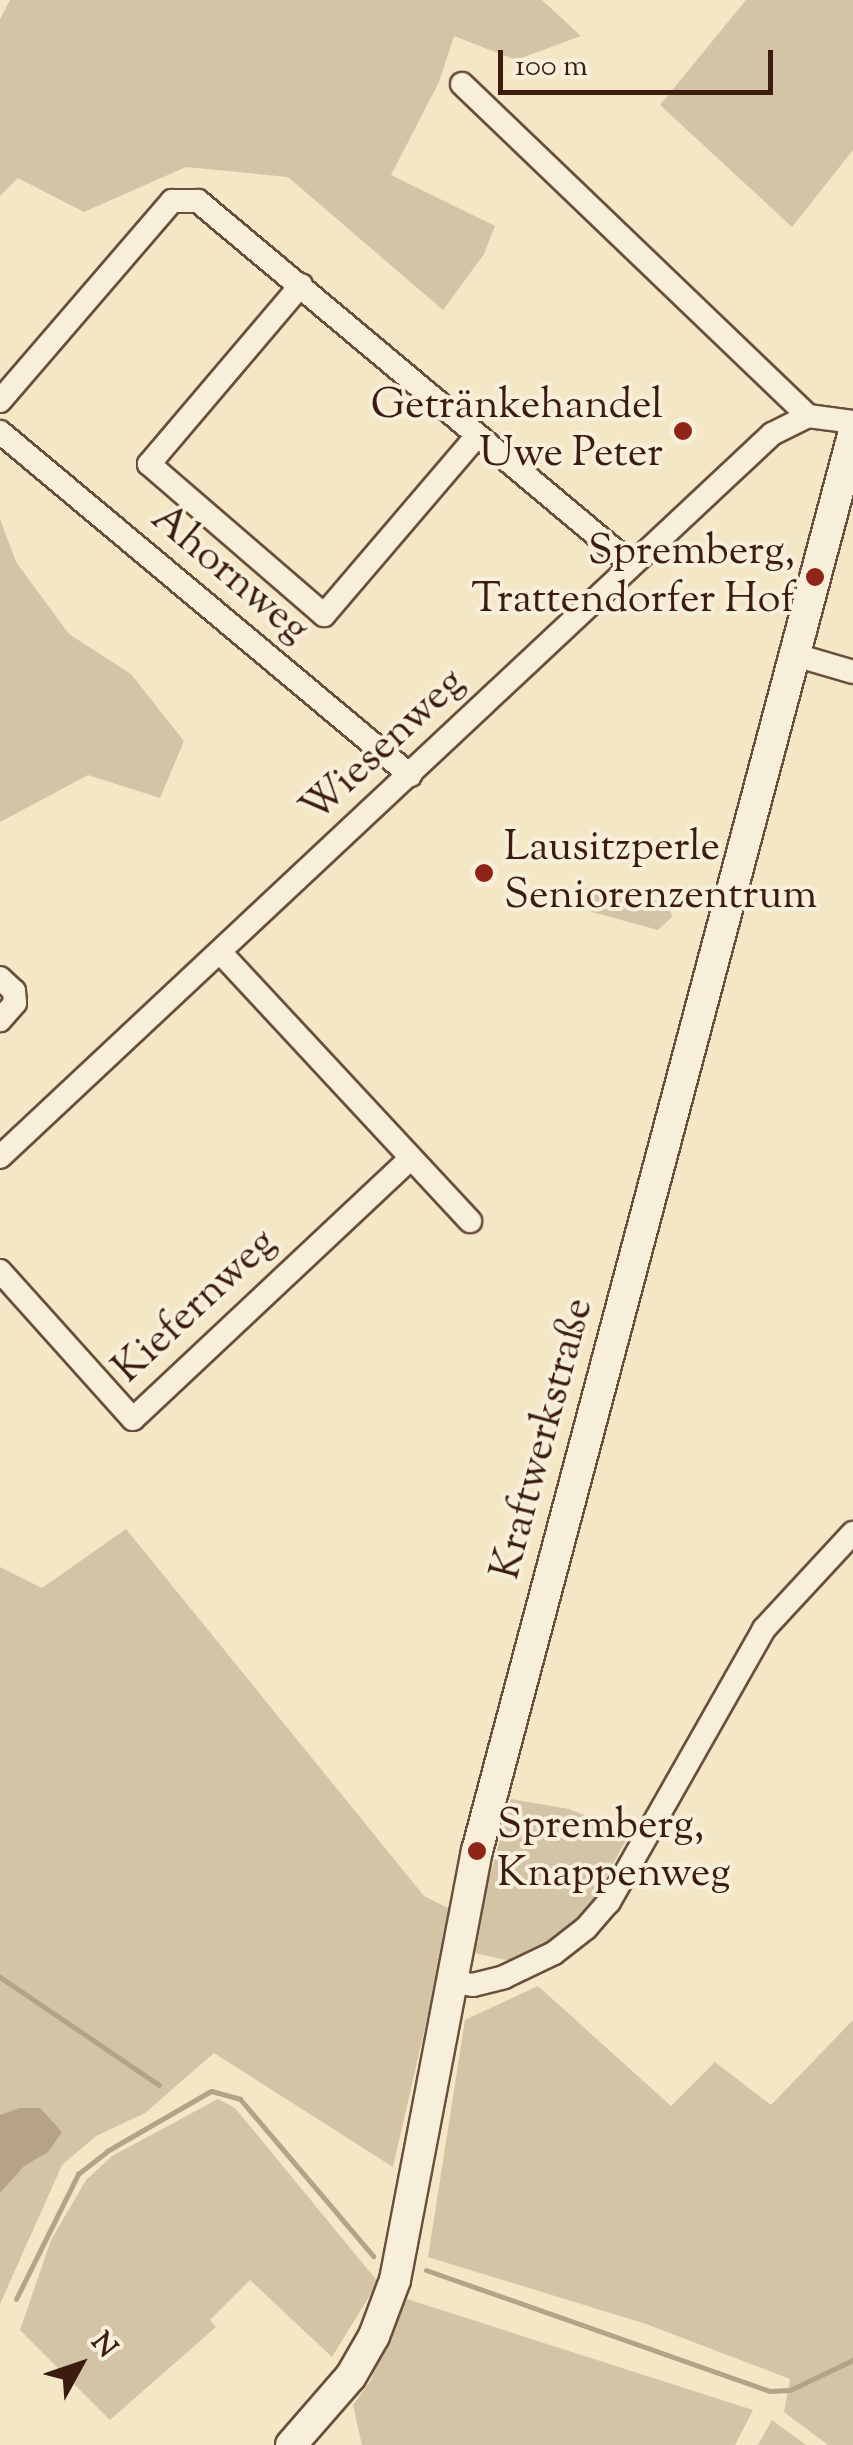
<!DOCTYPE html>
<meta charset="utf-8">
<style>
body{margin:0}
#map{position:relative;width:853px;height:2445px;overflow:hidden;background:#f3e7c5;font-family:"Sorts Mill Goudy",serif}
div>[style]{position:absolute}
[style*='--x']{left:calc(var(--x)*1px);top:calc(var(--y)*1px);width:calc(var(--w)*1px);rotate:calc(var(--a)*1deg)}
.green>*{inset:0;background:#d4c4a6}
.water>*{inset:0;background:#b5a287}
.stream>*{height:5px;margin:-2.5px;padding:0 2.5px;transform-origin:2.5px;border-radius:2.5px;background:#b5a287}
.roads{filter:drop-shadow(2px 0 #6a4f3c) drop-shadow(-2px 0 #6a4f3c) drop-shadow(0 2px #6a4f3c) drop-shadow(0 -2px #6a4f3c)}
.minor>*{height:22px;margin:-11px;padding:0 11px;transform-origin:11px;border-radius:11px;background:#f7efd9}
.secondary>*{height:30px;margin:-15px;padding:0 15px;transform-origin:15px;border-radius:15px;background:#f7efd9}
.dots>*{width:28px;height:28px;translate:-50% -50%;box-sizing:border-box;border:5px solid #f7efd9;border-radius:50%}
span{translate:-50% -50%;white-space:nowrap;text-align:center;line-height:1.15;-webkit-text-stroke:8px #f7efd9;paint-order:stroke}
.poi-label{font-size:42px;color:#3c1c0f}
.right{translate:-100% -50%;text-align:right}
.left{translate:0 -50%;text-align:left}
.street-label{font-size:42px;color:#3c1c0f}
.north{position:absolute;left:30px;top:2315px;width:100px;height:100px;-webkit-text-stroke:8px #f7efd9;paint-order:stroke;rotate:50deg;font-size:28px;font-weight:700;line-height:40px;text-align:center;color:#3c1c0f}
.north::after{content:'';display:block;margin:auto;width:35px;height:45px;background:#3c1c0f;clip-path:polygon(50% 0,100% 100%,50% 72%,0 100%)}
.scale{position:absolute;left:498px;top:50px;width:275px;height:45px;box-sizing:border-box;border:5px solid #3c1c0f;border-top:0;padding-left:12px;font-size:30px;line-height:35px;white-space:nowrap;color:#3c1c0f;-webkit-text-stroke:8px #f7efd9;paint-order:stroke}
</style>
<div id="map">
<div class="green">
<i style="clip-path:polygon(10px 0,542px 0,581px 36px,516px 60px,454px 36px,439px 82px,391px 175px,495px 226px,484px 254px,443px 310px,288px 177px,186px 167px,84px 212px,18px 178px,0 196px,0 19px)"></i>
<i style="clip-path:polygon(746px 0,853px 0,853px 150px,792px 227px,660px 105px)"></i>
<i style="clip-path:polygon(0 519px,16px 562px,69px 634px,131px 674px,184px 741px,160px 798px,88px 775px,0 822px)"></i>
<i style="clip-path:polygon(592px 885px,660px 902px,670px 909px,672px 917px,658px 930px,592px 912px,580px 901px,583px 890px)"></i>
<i style="clip-path:polygon(126px 1529px,424px 1896px,452px 1910px,393px 2167px,214px 2053px,145px 2113px,96px 2136px,62px 2165px,0 2304px,0 1567px,42px 1588px)"></i>
<i style="clip-path:polygon(511px 1799px,569px 1809px,630px 1833px,580px 1925px,520px 1963px,469px 1952px)"></i>
<i style="clip-path:polygon(538px 1986px,671px 2106px,715px 2062px,771px 2105px,853px 2020px,853px 2445px,828px 2445px,784px 2412px,790px 2379px,646px 2324px,428px 2257px,465px 2020px)"></i>
<i style="clip-path:polygon(218px 2099px,235px 2108px,378px 2282px,332px 2357px,250px 2280px,210px 2320px,216px 2327px,110px 2420px,20px 2330px,51px 2240px,86px 2180px,112px 2156px)"></i>
<i style="clip-path:polygon(404px 2298px,753px 2410px,735px 2445px,362px 2445px,353px 2405px,371px 2380px)"></i>
<i style="clip-path:polygon(772px 2420px,806px 2445px,758px 2445px)"></i>
</div>
<div class="water">
<i style="clip-path:polygon(20px 2108px,40px 2108px,62px 2132px,48px 2152px,24px 2166px,0 2193px,0 2115px)"></i>
</div>
<div class="stream">
<i style="--x:0;--y:1977;--w:192;--a:34.2"></i>
<i style="--x:426;--y:2270;--w:364;--a:19.4"></i>
<i style="--x:769;--y:2391;--w:21;--a:-3"></i>
<i style="--x:790;--y:2390;--w:70;--a:-25.5"></i>
<i style="--x:16;--y:2299;--w:140;--a:-63.6"></i>
<i style="--x:78;--y:2174;--w:37;--a:-38"></i>
<i style="--x:107;--y:2151;--w:120;--a:-30"></i>
<i style="--x:211;--y:2091;--w:30;--a:15"></i>
<i style="--x:240;--y:2099;--w:206;--a:49.7"></i>
</div>
<div class="roads">
<div class="minor">
<i style="--x:462;--y:84;--w:480;--a:43.8"></i>
<i style="--x:301;--y:285;--w:235;--a:130.3"></i>
<i style="--x:149;--y:464;--w:231;--a:40.8"></i>
<i style="--x:324;--y:615;--w:235;--a:-49.5"></i>
<i style="--x:0;--y:401;--w:264;--a:-49.3"></i>
<i style="--x:172;--y:201;--w:26;--a:0"></i>
<i style="--x:198;--y:201;--w:565;--a:39.97"></i>
<i style="--x:0;--y:432;--w:535;--a:39.92"></i>
<i style="--x:795;--y:655;--w:60;--a:16.3"></i>
<i style="--x:221;--y:953;--w:366;--a:47.1"></i>
<i style="--x:0;--y:978;--w:19;--a:43"></i>
<i style="--x:14;--y:991;--w:12;--a:85"></i>
<i style="--x:15;--y:1003;--w:23;--a:131"></i>
<i style="--x:0;--y:1157;--w:1058;--a:-43.12"></i>
<i style="--x:772;--y:434;--w:40;--a:-26.6"></i>
<i style="--x:808;--y:416;--w:45;--a:7.6"></i>
<i style="--x:0;--y:1271;--w:199;--a:48.1"></i>
<i style="--x:133;--y:1419;--w:381;--a:-43.2"></i>
<i style="--x:450;--y:1982;--w:23;--a:7"></i>
<i style="--x:473;--y:1985;--w:32;--a:-14"></i>
<i style="--x:504;--y:1977;--w:55;--a:-25.6"></i>
<i style="--x:554;--y:1953;--w:41;--a:-38"></i>
<i style="--x:586;--y:1928;--w:35;--a:-49"></i>
<i style="--x:609;--y:1902;--w:314;--a:-60.4"></i>
<i style="--x:764;--y:1629;--w:131;--a:-47.2"></i>
</div>
<div class="secondary">
<i style="--x:291;--y:2445;--w:91;--a:-49"></i>
<i style="--x:351;--y:2376;--w:46;--a:-60.1"></i>
<i style="--x:374;--y:2336;--w:60;--a:-69.4"></i>
<i style="--x:395;--y:2280;--w:437;--a:-79.2"></i>
<i style="--x:477;--y:1851;--w:1465;--a:-75.13"></i>
</div>
</div>
<div class="dots">
<i style="left:683px;top:431px;background:#8f2418"></i>
<i style="left:815px;top:577px;background:#8f2418"></i>
<i style="left:484px;top:873px;background:#8f2418"></i>
<i style="left:477px;top:1851px;background:#8f2418"></i>
</div>
<div class="poi-label">
<span class="right" style="left:663px;top:431px">Getränkehandel<br>Uwe Peter</span>
<span class="right" style="left:795px;top:577px">Spremberg,<br>Trattendorfer Hof</span>
<span class="left" style="left:504px;top:873px">Lausitzperle<br>Seniorenzentrum</span>
<span class="left" style="left:497px;top:1851px">Spremberg,<br>Knappenweg</span>
</div>
<div class="street-label">
<span style="left:229px;top:575px;rotate:40deg">Ahornweg</span>
<span style="left:384px;top:747px;rotate:-43deg">Wiesenweg</span>
<span style="left:196px;top:1307px;rotate:-43deg">Kiefernweg</span>
<span style="left:544px;top:1439px;rotate:-75deg">Kraftwerkstraße</span>
</div>
<div class="north">N</div>
<div class="scale">100 m</div>
</div>
